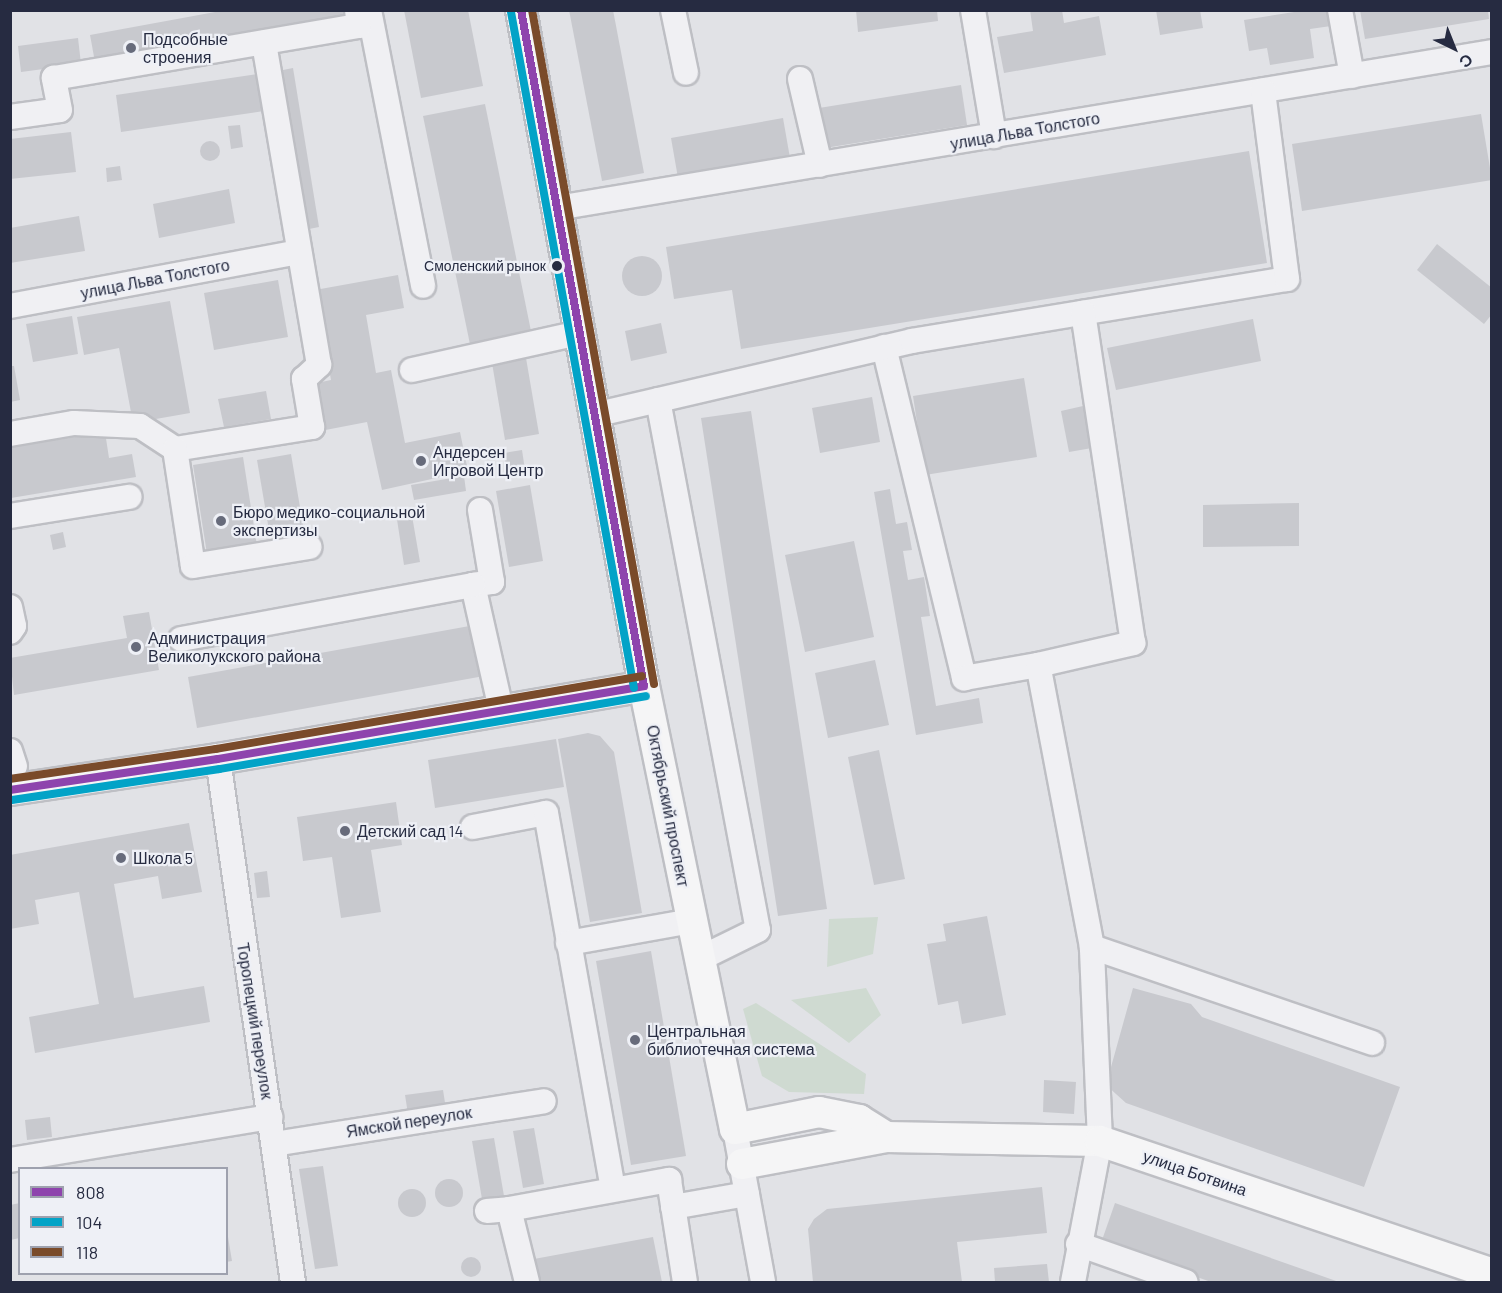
<!DOCTYPE html>
<meta charset="utf-8">
<style>
body{margin:0}
#map{position:relative;width:1502px;height:1293px;overflow:hidden;background:#e1e2e6;font-family:Barlow,sans-serif}
div>[style]{position:absolute}
[style*='--x']{left:calc(var(--x)*1px);top:calc(var(--y)*1px);width:calc(var(--w)*1px);rotate:calc(var(--a)*1deg)}
.green>*{inset:0;background:#cfdad1}
.building>*{inset:0;background:#c8c9ce}
.round{border-radius:50%}
.roads{filter:drop-shadow(2px 0 #bebfc4) drop-shadow(-2px 0 #bebfc4) drop-shadow(0 2px #bebfc4) drop-shadow(0 -2px #bebfc4)}
.minor>*{height:24px;margin:-12px;padding:0 12px;transform-origin:12px;border-radius:12px;background:#f0f0f3}
.major>*{height:30px;margin:-15px;padding:0 15px;transform-origin:15px;border-radius:15px;background:#f5f5f6}
.bus-1>*{height:8px;margin:-4px;padding:0 4px;transform-origin:4px;border-radius:4px;background:#8e44ad}
.bus-2>*{height:8px;margin:-4px;padding:0 4px;transform-origin:4px;border-radius:4px;background:#02a3c7}
.bus-3>*{height:8px;margin:-4px;padding:0 4px;transform-origin:4px;border-radius:4px;background:#7a4b2a}
.dots>*{width:16px;height:16px;translate:-50% -50%;box-sizing:border-box;border:3px solid #eef0f6;border-radius:50%}
span{translate:-50% -50%;white-space:nowrap;text-align:center;line-height:1.15;-webkit-text-stroke:4.5px #eef0f6;paint-order:stroke}
.bus-label{font-size:14px;color:#262b41}
.right{translate:-100% -50%;text-align:right}
.poi-label{font-size:16px;color:#262b41}
.left{translate:0 -50%;text-align:left}
.street-label{font-size:16px;color:#262b41}
.frame{position:absolute;inset:0;border:12px solid #262b41;pointer-events:none}
.legend{position:absolute;left:18px;top:1167px;width:210px;height:108px;box-sizing:border-box;background:#eef0f6;border:2px solid #9ea1ae;margin:0;padding:8px 10px;list-style:none;font-size:18px;color:#262b41}
.legend li{display:flex;align-items:center;gap:12px;height:30px}
.legend b{width:30px;border:2px solid #9ea1ae}
.north{position:absolute;left:1424px;top:18px;width:60px;height:60px;-webkit-text-stroke:4px #eef0f6;paint-order:stroke;rotate:137deg;font-size:16px;font-weight:700;line-height:24px;text-align:center;color:#262b41}
.north::after{content:'';display:block;margin:auto;width:21px;height:27px;background:#262b41;clip-path:polygon(50% 0,100% 100%,50% 72%,0 100%)}
</style>
<div id="map">
<div class="green">
<i style="clip-path:polygon(878px 917px,873px 954px,827px 967px,829px 919px)"></i>
<i style="clip-path:polygon(866px 988px,881px 1015px,849px 1043px,791px 1000px)"></i>
<i style="clip-path:polygon(756px 1003px,866px 1074px,864px 1094px,789px 1092px,762px 1076px,743px 1009px)"></i>
</div>
<div class="building">
<i style="clip-path:polygon(226px 10px,346px 10px,347px 16px,95px 62px,90px 35px)"></i>
<i style="clip-path:polygon(404px 10px,468px 10px,483px 86px,421px 98px)"></i>
<i style="clip-path:polygon(569px 10px,613px 10px,644px 173px,602px 181px)"></i>
<i style="clip-path:polygon(856px 10px,937px 10px,938px 21px,858px 32px)"></i>
<i style="clip-path:polygon(1030px 10px,1062px 10px,1064px 23px,1099px 16px,1106px 55px,1004px 73px,997px 37px,1033px 31px)"></i>
<i style="clip-path:polygon(1156px 10px,1200px 10px,1203px 28px,1160px 35px)"></i>
<i style="clip-path:polygon(1307px 10px,1329px 10px,1331px 26px,1310px 29px,1314px 58px,1270px 65px,1267px 48px,1249px 51px,1244px 20px)"></i>
<i style="clip-path:polygon(1360px 10px,1488px 10px,1489px 19px,1365px 39px)"></i>
<i style="clip-path:polygon(78px 38px,81px 64px,21px 72px,18px 46px)"></i>
<i style="clip-path:polygon(293px 68px,319px 227px,304px 230px,278px 71px)"></i>
<i style="clip-path:polygon(258px 74px,264px 111px,121px 132px,116px 95px)"></i>
<i style="clip-path:polygon(961px 85px,967px 125px,825px 148px,819px 108px)"></i>
<i style="clip-path:polygon(485px 104px,533px 341px,472px 354px,423px 116px)"></i>
<i style="clip-path:polygon(1481px 114px,1492px 180px,1302px 211px,1292px 144px)"></i>
<i style="clip-path:polygon(783px 118px,790px 158px,678px 178px,671px 138px)"></i>
<i style="clip-path:polygon(240px 125px,243px 147px,231px 149px,228px 126px)"></i>
<i style="clip-path:polygon(71px 132px,76px 172px,10px 179px,10px 139px)"></i>
<i class="round" style="left:200px;top:141px;width:20px;height:20px"></i>
<i style="clip-path:polygon(1249px 151px,1267px 263px,741px 349px,732px 290px,674px 299px,666px 247px)"></i>
<i style="clip-path:polygon(120px 166px,122px 180px,107px 182px,106px 168px)"></i>
<i style="clip-path:polygon(229px 189px,235px 223px,159px 238px,153px 204px)"></i>
<i style="clip-path:polygon(79px 216px,85px 251px,10px 263px,10px 228px)"></i>
<i style="clip-path:polygon(1437px 244px,1492px 288px,1492px 314px,1484px 324px,1417px 270px)"></i>
<i class="round" style="left:622px;top:256px;width:40px;height:40px"></i>
<i style="clip-path:polygon(398px 275px,404px 308px,366px 315px,376px 373px,391px 370px,405px 443px,460px 432px,468px 471px,382px 490px,367px 422px,315px 432px,307px 385px,331px 380px,315px 290px)"></i>
<i style="clip-path:polygon(278px 280px,288px 337px,214px 350px,204px 293px)"></i>
<i style="clip-path:polygon(170px 301px,190px 413px,133px 423px,119px 348px,84px 355px,77px 317px)"></i>
<i style="clip-path:polygon(72px 316px,78px 354px,33px 362px,26px 324px)"></i>
<i style="clip-path:polygon(1253px 319px,1261px 361px,1116px 390px,1107px 348px)"></i>
<i style="clip-path:polygon(661px 323px,667px 353px,631px 361px,625px 331px)"></i>
<i style="clip-path:polygon(526px 358px,539px 434px,505px 440px,492px 363px)"></i>
<i style="clip-path:polygon(10px 366px,14px 366px,20px 400px,10px 402px)"></i>
<i style="clip-path:polygon(1024px 378px,1037px 457px,925px 475px,913px 396px)"></i>
<i style="clip-path:polygon(266px 391px,271px 419px,224px 427px,218px 399px)"></i>
<i style="clip-path:polygon(872px 397px,880px 442px,820px 453px,812px 408px)"></i>
<i style="clip-path:polygon(1083px 406px,1092px 448px,1069px 452px,1061px 411px)"></i>
<i style="clip-path:polygon(751px 411px,827px 909px,778px 916px,701px 418px)"></i>
<i style="clip-path:polygon(105px 432px,109px 458px,132px 454px,136px 477px,11px 498px,10px 448px)"></i>
<i style="clip-path:polygon(522px 450px,525px 470px,507px 472px,504px 453px)"></i>
<i style="clip-path:polygon(291px 454px,304px 531px,270px 536px,257px 460px)"></i>
<i style="clip-path:polygon(243px 457px,257px 546px,207px 554px,193px 465px)"></i>
<i style="clip-path:polygon(464px 476px,466px 491px,414px 500px,411px 485px)"></i>
<i style="clip-path:polygon(530px 485px,543px 561px,509px 567px,496px 491px)"></i>
<i style="clip-path:polygon(890px 489px,896px 524px,907px 522px,912px 550px,903px 551px,908px 580px,924px 577px,930px 616px,921px 617px,936px 706px,979px 698px,983px 723px,916px 735px,874px 492px)"></i>
<i style="clip-path:polygon(1299px 503px,1299px 546px,1203px 547px,1203px 505px)"></i>
<i style="clip-path:polygon(411px 510px,420px 562px,404px 565px,396px 513px)"></i>
<i style="clip-path:polygon(63px 532px,66px 547px,53px 550px,50px 535px)"></i>
<i style="clip-path:polygon(854px 541px,874px 637px,805px 652px,785px 555px)"></i>
<i style="clip-path:polygon(149px 612px,159px 670px,14px 695px,10px 658px,127px 638px,123px 616px)"></i>
<i style="clip-path:polygon(475px 625px,484px 676px,197px 728px,188px 677px)"></i>
<i style="clip-path:polygon(875px 660px,889px 725px,828px 738px,815px 673px)"></i>
<i style="clip-path:polygon(588px 733px,600px 736px,614px 752px,642px 913px,590px 922px,558px 739px)"></i>
<i style="clip-path:polygon(556px 739px,564px 787px,435px 808px,428px 760px)"></i>
<i style="clip-path:polygon(879px 750px,905px 879px,874px 885px,848px 757px)"></i>
<i style="clip-path:polygon(396px 802px,402px 845px,371px 850px,381px 912px,341px 918px,332px 857px,303px 861px,297px 817px)"></i>
<i style="clip-path:polygon(189px 823px,202px 892px,162px 899px,158px 876px,114px 884px,134px 998px,204px 986px,210px 1022px,35px 1053px,29px 1017px,99px 1004px,79px 892px,35px 900px,39px 924px,10px 929px,10px 855px)"></i>
<i style="clip-path:polygon(267px 871px,270px 897px,257px 898px,254px 873px)"></i>
<i style="clip-path:polygon(987px 916px,1006px 1015px,962px 1024px,958px 1001px,938px 1005px,927px 944px,946px 941px,943px 924px)"></i>
<i style="clip-path:polygon(651px 951px,686px 1156px,631px 1165px,596px 961px)"></i>
<i style="clip-path:polygon(1133px 988px,1191px 1004px,1202px 1017px,1400px 1087px,1364px 1187px,1126px 1103px,1106px 1085px)"></i>
<i style="clip-path:polygon(1044px 1080px,1076px 1082px,1074px 1114px,1043px 1112px)"></i>
<i style="clip-path:polygon(443px 1090px,446px 1109px,408px 1114px,405px 1095px)"></i>
<i style="clip-path:polygon(50px 1117px,52px 1137px,27px 1140px,25px 1120px)"></i>
<i style="clip-path:polygon(534px 1128px,544px 1184px,523px 1188px,513px 1131px)"></i>
<i style="clip-path:polygon(494px 1138px,504px 1196px,482px 1199px,472px 1141px)"></i>
<i style="clip-path:polygon(323px 1166px,338px 1266px,315px 1269px,299px 1169px)"></i>
<i class="round" style="left:435px;top:1179px;width:28px;height:28px"></i>
<i style="clip-path:polygon(1042px 1187px,1047px 1233px,957px 1242px,962px 1282px,813px 1282px,808px 1229px,814px 1219px,827px 1209px)"></i>
<i class="round" style="left:398px;top:1189px;width:28px;height:28px"></i>
<i style="clip-path:polygon(20px 1203px,20px 1238px,10px 1240px,10px 1205px)"></i>
<i style="clip-path:polygon(1115px 1203px,1339px 1282px,1211px 1282px,1101px 1243px)"></i>
<i style="clip-path:polygon(228px 1237px,232px 1261px,226px 1262px,226px 1238px)"></i>
<i style="clip-path:polygon(653px 1237px,662px 1282px,538px 1282px,534px 1259px)"></i>
<i class="round" style="left:461px;top:1257px;width:20px;height:20px"></i>
<i style="clip-path:polygon(1047px 1264px,1049px 1282px,995px 1282px,994px 1268px)"></i>
</div>
<div class="roads">
<div class="minor">
<i style="--x:369;--y:10;--w:281;--a:78.9"></i>
<i style="--x:673;--y:10;--w:64;--a:78.3"></i>
<i style="--x:973;--y:10;--w:128;--a:80.5"></i>
<i style="--x:1340;--y:10;--w:67;--a:79.7"></i>
<i style="--x:800;--y:79;--w:88;--a:76.9"></i>
<i style="--x:10;--y:117;--w:50;--a:-8"></i>
<i style="--x:60;--y:110;--w:33;--a:-101"></i>
<i style="--x:54;--y:78;--w:309;--a:-9.7"></i>
<i style="--x:359;--y:26;--w:16;--a:-97"></i>
<i style="--x:557;--y:208;--w:948;--a:-9.47"></i>
<i style="--x:10;--y:306;--w:294;--a:-10.6"></i>
<i style="--x:884;--y:347;--w:341;--a:76.4"></i>
<i style="--x:964;--y:678;--w:75;--a:-10"></i>
<i style="--x:412;--y:370;--w:171;--a:-12.5"></i>
<i style="--x:658;--y:400;--w:539;--a:79.32"></i>
<i style="--x:758;--y:930;--w:66;--a:153.8"></i>
<i style="--x:594;--y:415;--w:326;--a:-13.1"></i>
<i style="--x:912;--y:341;--w:380;--a:-9.4"></i>
<i style="--x:1287;--y:279;--w:190;--a:-97.3"></i>
<i style="--x:10;--y:434;--w:65;--a:-9.8"></i>
<i style="--x:74;--y:423;--w:66;--a:2.6"></i>
<i style="--x:140;--y:426;--w:42;--a:33.3"></i>
<i style="--x:175;--y:449;--w:139;--a:-9.1"></i>
<i style="--x:312;--y:427;--w:49;--a:-99.5"></i>
<i style="--x:304;--y:379;--w:21;--a:-43"></i>
<i style="--x:319;--y:365;--w:327;--a:-99.7"></i>
<i style="--x:175;--y:449;--w:118;--a:81.3"></i>
<i style="--x:193;--y:566;--w:118;--a:-9.3"></i>
<i style="--x:480;--y:510;--w:73;--a:80.5"></i>
<i style="--x:492;--y:582;--w:19;--a:171"></i>
<i style="--x:473;--y:585;--w:127;--a:77.3"></i>
<i style="--x:10;--y:516;--w:121;--a:-9.1"></i>
<i style="--x:10;--y:607;--w:19;--a:78"></i>
<i style="--x:14;--y:626;--w:7;--a:124"></i>
<i style="--x:181;--y:639;--w:297;--a:-10.5"></i>
<i style="--x:10;--y:751;--w:16;--a:72"></i>
<i style="--x:218;--y:759;--w:528;--a:81.84"></i>
<i style="--x:473;--y:827;--w:74;--a:-10.9"></i>
<i style="--x:546;--y:813;--w:382;--a:79.9"></i>
<i style="--x:568;--y:943;--w:125;--a:-10.1"></i>
<i style="--x:1092;--y:947;--w:296;--a:18.9"></i>
<i style="--x:735;--y:1129;--w:156;--a:79.6"></i>
<i style="--x:274;--y:1144;--w:273;--a:-9"></i>
<i style="--x:10;--y:1160;--w:264;--a:-9.4"></i>
<i style="--x:673;--y:1207;--w:75;--a:-10"></i>
<i style="--x:487;--y:1211;--w:22;--a:-5"></i>
<i style="--x:1078;--y:1244;--w:114;--a:19.4"></i>
<i style="--x:527;--y:1282;--w:75;--a:-103.9"></i>
<i style="--x:509;--y:1209;--w:163;--a:-10.3"></i>
<i style="--x:669;--y:1180;--w:103;--a:81.1"></i>
<i style="--x:1073;--y:1282;--w:144;--a:-79.2"></i>
<i style="--x:1100;--y:1141;--w:194;--a:-92.4"></i>
<i style="--x:1092;--y:947;--w:287;--a:-100.8"></i>
<i style="--x:1038;--y:665;--w:98;--a:-13"></i>
<i style="--x:1133;--y:643;--w:334;--a:-98.6"></i>
</div>
<div class="major">
<i style="--x:521;--y:10;--w:687;--a:79.69"></i>
<i style="--x:644;--y:686;--w:452;--a:78.4"></i>
<i style="--x:735;--y:1129;--w:86;--a:-11.4"></i>
<i style="--x:819;--y:1112;--w:41;--a:11.3"></i>
<i style="--x:859;--y:1120;--w:32;--a:32"></i>
<i style="--x:10;--y:790;--w:210;--a:-8.5"></i>
<i style="--x:218;--y:759;--w:432;--a:-9.7"></i>
<i style="--x:742;--y:1164;--w:147;--a:-10.6"></i>
<i style="--x:886;--y:1137;--w:214;--a:1.1"></i>
<i style="--x:1100;--y:1141;--w:414;--a:18.7"></i>
</div>
</div>
<div class="bus-1">
<i style="--x:521;--y:10;--w:687;--a:79.69"></i>
<i style="--x:10;--y:790;--w:210;--a:-8.5"></i>
<i style="--x:218;--y:759;--w:432;--a:-9.7"></i>
</div>
<div class="bus-2">
<i style="--x:511;--y:12;--w:687;--a:79.69"></i>
<i style="--x:12;--y:800;--w:210;--a:-8.5"></i>
<i style="--x:220;--y:769;--w:432;--a:-9.7"></i>
</div>
<div class="bus-3">
<i style="--x:532;--y:10;--w:685;--a:79.74"></i>
<i style="--x:10;--y:779;--w:208;--a:-8.3"></i>
<i style="--x:216;--y:749;--w:432;--a:-9.7"></i>
</div>
<div class="dots">
<i style="left:131px;top:48px;background:#676b7b"></i>
<i style="left:557px;top:266px;background:#262b41"></i>
<i style="left:421px;top:461px;background:#676b7b"></i>
<i style="left:221px;top:521px;background:#676b7b"></i>
<i style="left:136px;top:647px;background:#676b7b"></i>
<i style="left:345px;top:831px;background:#676b7b"></i>
<i style="left:121px;top:858px;background:#676b7b"></i>
<i style="left:635px;top:1040px;background:#676b7b"></i>
</div>
<div class="bus-label">
<span class="right" style="left:546px;top:266px">Смоленский рынок</span>
</div>
<div class="poi-label">
<span class="left" style="left:143px;top:48px">Подсобные<br>строения</span>
<span class="left" style="left:433px;top:461px">Андерсен<br>Игровой Центр</span>
<span class="left" style="left:233px;top:521px">Бюро медико-социальной<br>экспертизы</span>
<span class="left" style="left:148px;top:647px">Администрация<br>Великолукского района</span>
<span class="left" style="left:357px;top:831px">Детский сад 14</span>
<span class="left" style="left:133px;top:858px">Школа 5</span>
<span class="left" style="left:647px;top:1040px">Центральная<br>библиотечная система</span>
</div>
<div class="street-label">
<span style="left:1025px;top:131px;rotate:-10deg">улица Льва Толстого</span>
<span style="left:155px;top:279px;rotate:-11deg">улица Льва Толстого</span>
<span style="left:668px;top:806px;rotate:79deg">Октябрьский проспект</span>
<span style="left:255px;top:1021px;rotate:81deg">Торопецкий переулок</span>
<span style="left:409px;top:1122px;rotate:-9deg">Ямской переулок</span>
<span style="left:1195px;top:1173px;rotate:19deg">улица Ботвина</span>
</div>
<div class="frame"></div>
<ul class="legend">
<li><b style="height:8px;background:#8e44ad"></b>808</li>
<li><b style="height:8px;background:#02a3c7"></b>104</li>
<li><b style="height:8px;background:#7a4b2a"></b>118</li>
</ul>
<div class="north">С</div>
</div>
